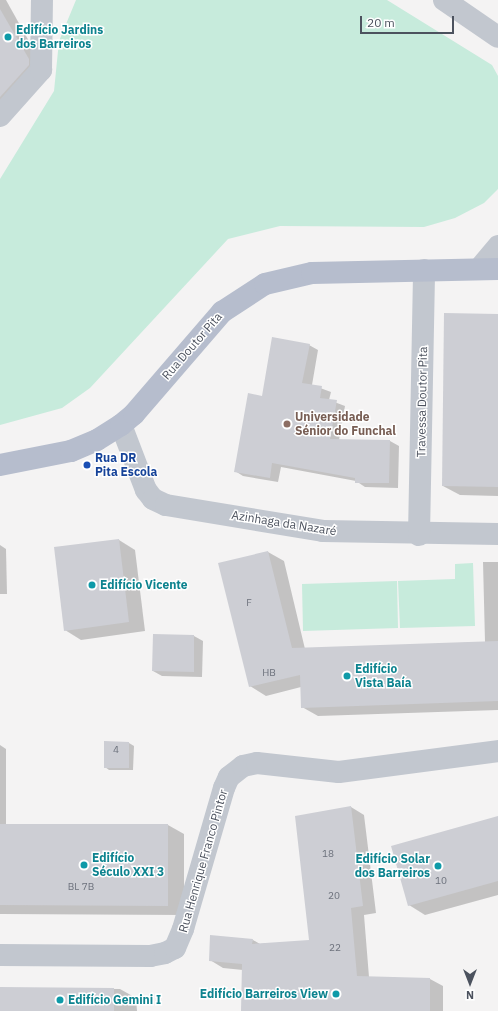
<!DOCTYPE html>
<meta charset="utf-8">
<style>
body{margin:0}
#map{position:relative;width:498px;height:1011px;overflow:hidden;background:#f4f3f3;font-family:"IBM Plex Sans",sans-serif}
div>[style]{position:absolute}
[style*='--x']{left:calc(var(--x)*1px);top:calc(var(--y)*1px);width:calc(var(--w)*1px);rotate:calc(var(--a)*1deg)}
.green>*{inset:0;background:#c7ebdc}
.shadow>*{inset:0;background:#0003}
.building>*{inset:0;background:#cdced4}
.minor>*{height:22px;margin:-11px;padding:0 11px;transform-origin:11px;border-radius:11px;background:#c2c7cf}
.major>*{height:22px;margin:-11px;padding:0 11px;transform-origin:11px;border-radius:11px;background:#b6bdcd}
.dots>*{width:11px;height:11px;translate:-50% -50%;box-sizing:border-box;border:2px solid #fff;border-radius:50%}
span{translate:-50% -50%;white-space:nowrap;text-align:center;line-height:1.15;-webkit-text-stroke:3px #fff;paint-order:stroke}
.number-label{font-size:10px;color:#6c717c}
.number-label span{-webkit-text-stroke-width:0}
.culture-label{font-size:12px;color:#0d838f;font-weight:700}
.left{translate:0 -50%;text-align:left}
.right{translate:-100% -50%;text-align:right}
.street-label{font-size:12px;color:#4c525e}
.education-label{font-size:12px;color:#785e54;font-weight:700}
.transit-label{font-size:12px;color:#164399;font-weight:700}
.north{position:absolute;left:450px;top:963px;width:40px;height:40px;-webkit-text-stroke:3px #fff;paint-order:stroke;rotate:180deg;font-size:11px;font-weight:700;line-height:16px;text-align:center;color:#4c525e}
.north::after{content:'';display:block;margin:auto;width:14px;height:18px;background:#4c525e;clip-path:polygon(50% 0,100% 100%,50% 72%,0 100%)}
.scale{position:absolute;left:360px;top:16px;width:94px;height:18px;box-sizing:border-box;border:2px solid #4c525e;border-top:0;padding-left:5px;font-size:12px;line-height:14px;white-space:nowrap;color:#4c525e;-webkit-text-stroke:3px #fff;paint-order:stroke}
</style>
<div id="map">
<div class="green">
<i style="clip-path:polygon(76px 0,387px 0,492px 65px,498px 76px,498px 189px,484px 203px,455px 218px,424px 227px,280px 226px,228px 239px,90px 388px,62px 408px,0 425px,0 179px,54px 91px,59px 41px)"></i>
<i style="clip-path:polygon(473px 563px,475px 626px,400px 628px,398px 581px,455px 579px,455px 564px)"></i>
<i style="clip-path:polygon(397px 581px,398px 628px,303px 631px,302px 584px)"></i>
</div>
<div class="shadow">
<i style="clip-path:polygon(0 0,6px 0,45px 70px,0 121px)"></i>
<i style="clip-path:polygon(498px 315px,498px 496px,460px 495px,443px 486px)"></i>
<i style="clip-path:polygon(309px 345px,318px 350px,312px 385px,331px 392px,329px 400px,345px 406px,339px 440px,390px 441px,399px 446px,398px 488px,365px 487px,356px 481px,281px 467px,278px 482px,243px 476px,235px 471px,262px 397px)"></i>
<i style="clip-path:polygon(119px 540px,135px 550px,145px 631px,81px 640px,65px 630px)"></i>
<i style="clip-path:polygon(0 545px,6px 549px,7px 594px,0 594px)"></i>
<i style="clip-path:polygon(268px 552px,284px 561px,305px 649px,485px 642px,483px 562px,498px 562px,498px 710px,318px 716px,302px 707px,301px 687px,266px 696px,250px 686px)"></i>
<i style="clip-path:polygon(154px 635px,194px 636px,203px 641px,202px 677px,162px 676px,153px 671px)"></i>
<i style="clip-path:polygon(105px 742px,129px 743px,134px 746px,133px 770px,109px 770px,105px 767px)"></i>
<i style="clip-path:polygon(0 745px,6px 749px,6px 825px,168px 825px,184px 834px,184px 915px,0 914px)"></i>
<i style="clip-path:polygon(351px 807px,364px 815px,376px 913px,364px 915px,369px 977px,430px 979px,443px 986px,443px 1011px,242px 1011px,243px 970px,223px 968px,210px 960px,253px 940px,260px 944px,310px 941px)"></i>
<i style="clip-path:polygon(498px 818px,498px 895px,425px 915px,409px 905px)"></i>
<i style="clip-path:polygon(0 988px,120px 989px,136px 998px,137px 1011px,0 1011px)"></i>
</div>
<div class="building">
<i style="clip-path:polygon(0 9px,29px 59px,29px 65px,0 97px)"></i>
<i style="clip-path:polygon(444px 313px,498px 314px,498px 487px,442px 486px)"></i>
<i style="clip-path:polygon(272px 337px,310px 344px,302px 383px,322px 386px,320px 398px,337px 400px,330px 439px,390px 440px,389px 483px,355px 483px,355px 478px,272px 463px,270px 478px,234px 472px,248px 393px,262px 396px)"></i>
<i style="clip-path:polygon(119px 539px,129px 622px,64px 631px,54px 547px)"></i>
<i style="clip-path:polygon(268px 551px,292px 648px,498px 641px,498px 701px,301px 708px,300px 675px,249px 687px,218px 563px)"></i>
<i style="clip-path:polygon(153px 634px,194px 635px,194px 672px,152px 671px)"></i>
<i style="clip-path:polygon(104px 741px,129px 742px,129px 768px,104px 768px)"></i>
<i style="clip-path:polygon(351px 806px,363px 906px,351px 908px,357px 976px,430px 978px,430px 1011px,241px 1011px,242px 964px,209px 961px,210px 935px,253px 939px,252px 944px,309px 940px,295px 816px)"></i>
<i style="clip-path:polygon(498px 816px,498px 881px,408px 906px,391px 846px)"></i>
<i style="clip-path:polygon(0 824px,168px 824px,168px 906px,0 905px)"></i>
<i style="clip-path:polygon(0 987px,114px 988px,114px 1011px,0 1011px)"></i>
</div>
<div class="minor">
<i style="--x:444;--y:0;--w:65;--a:34.4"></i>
<i style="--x:0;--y:116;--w:62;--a:-48.3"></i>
<i style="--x:41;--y:70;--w:70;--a:-89.2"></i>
<i style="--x:479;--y:269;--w:30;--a:-50"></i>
<i style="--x:121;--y:425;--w:70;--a:69"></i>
<i style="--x:146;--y:490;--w:11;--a:52"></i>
<i style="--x:153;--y:499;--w:14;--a:25"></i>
<i style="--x:166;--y:505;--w:159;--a:9.4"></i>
<i style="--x:323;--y:531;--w:175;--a:1"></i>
<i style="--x:419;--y:535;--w:265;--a:-88.9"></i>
<i style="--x:0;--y:955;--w:150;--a:0.4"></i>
<i style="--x:150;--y:956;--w:15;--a:-11"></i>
<i style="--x:165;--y:953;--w:11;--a:-27"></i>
<i style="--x:175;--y:948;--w:21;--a:-67"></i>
<i style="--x:183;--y:929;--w:147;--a:-73.8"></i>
<i style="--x:224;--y:788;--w:12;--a:-66"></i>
<i style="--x:229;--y:777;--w:18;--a:-38"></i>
<i style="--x:243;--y:766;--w:14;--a:-12"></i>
<i style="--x:257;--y:763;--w:82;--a:6.3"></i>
<i style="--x:339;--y:772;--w:160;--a:-7.5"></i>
</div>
<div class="major">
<i style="--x:0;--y:465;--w:72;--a:-11.2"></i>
<i style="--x:71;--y:451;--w:28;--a:-23"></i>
<i style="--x:97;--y:440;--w:28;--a:-32"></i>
<i style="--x:121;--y:425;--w:17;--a:-40"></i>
<i style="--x:134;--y:414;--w:135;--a:-49.2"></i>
<i style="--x:222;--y:312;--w:51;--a:-33.1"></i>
<i style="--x:265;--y:284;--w:48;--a:-13.2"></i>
<i style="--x:312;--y:273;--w:186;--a:-1.2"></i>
</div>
<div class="dots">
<i style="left:8px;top:37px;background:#0f9aa8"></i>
<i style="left:287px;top:424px;background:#8d6e63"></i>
<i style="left:87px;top:465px;background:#1a4fb4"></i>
<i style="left:92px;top:585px;background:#0f9aa8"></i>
<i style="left:347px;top:676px;background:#0f9aa8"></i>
<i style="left:84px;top:865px;background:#0f9aa8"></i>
<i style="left:438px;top:866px;background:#0f9aa8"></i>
<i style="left:336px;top:994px;background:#0f9aa8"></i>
<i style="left:60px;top:1000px;background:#0f9aa8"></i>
</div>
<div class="number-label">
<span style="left:249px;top:603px">F</span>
<span style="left:269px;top:673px">HB</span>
<span style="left:116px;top:750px">4</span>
<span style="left:328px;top:854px">18</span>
<span style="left:441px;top:881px">10</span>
<span style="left:81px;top:887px">BL 7B</span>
<span style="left:334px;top:896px">20</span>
<span style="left:335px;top:948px">22</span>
</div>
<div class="culture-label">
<span class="left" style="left:16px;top:37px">Edifício Jardins<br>dos Barreiros</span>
<span class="left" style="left:100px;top:585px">Edifício Vicente</span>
<span class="left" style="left:355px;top:676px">Edifício<br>Vista Baía</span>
<span class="left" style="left:92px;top:865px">Edifício<br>Século XXI 3</span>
<span class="right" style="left:430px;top:866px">Edifício Solar<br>dos Barreiros</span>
<span class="right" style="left:328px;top:994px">Edifício Barreiros View</span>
<span class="left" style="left:68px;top:1000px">Edifício Gemini I</span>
</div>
<div class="street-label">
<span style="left:192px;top:346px;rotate:-49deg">Rua Doutor Pita</span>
<span style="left:422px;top:402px;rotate:-89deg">Travessa Doutor Pita</span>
<span style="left:284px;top:523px;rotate:9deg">Azinhaga da Nazaré</span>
<span style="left:203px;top:861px;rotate:-74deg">Rua Henrique Franco Pintor</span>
</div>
<div class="education-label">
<span class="left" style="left:295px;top:424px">Universidade<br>Sénior do Funchal</span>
</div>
<div class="transit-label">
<span class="left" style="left:95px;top:465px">Rua DR<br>Pita Escola</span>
</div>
<div class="north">N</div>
<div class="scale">20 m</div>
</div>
